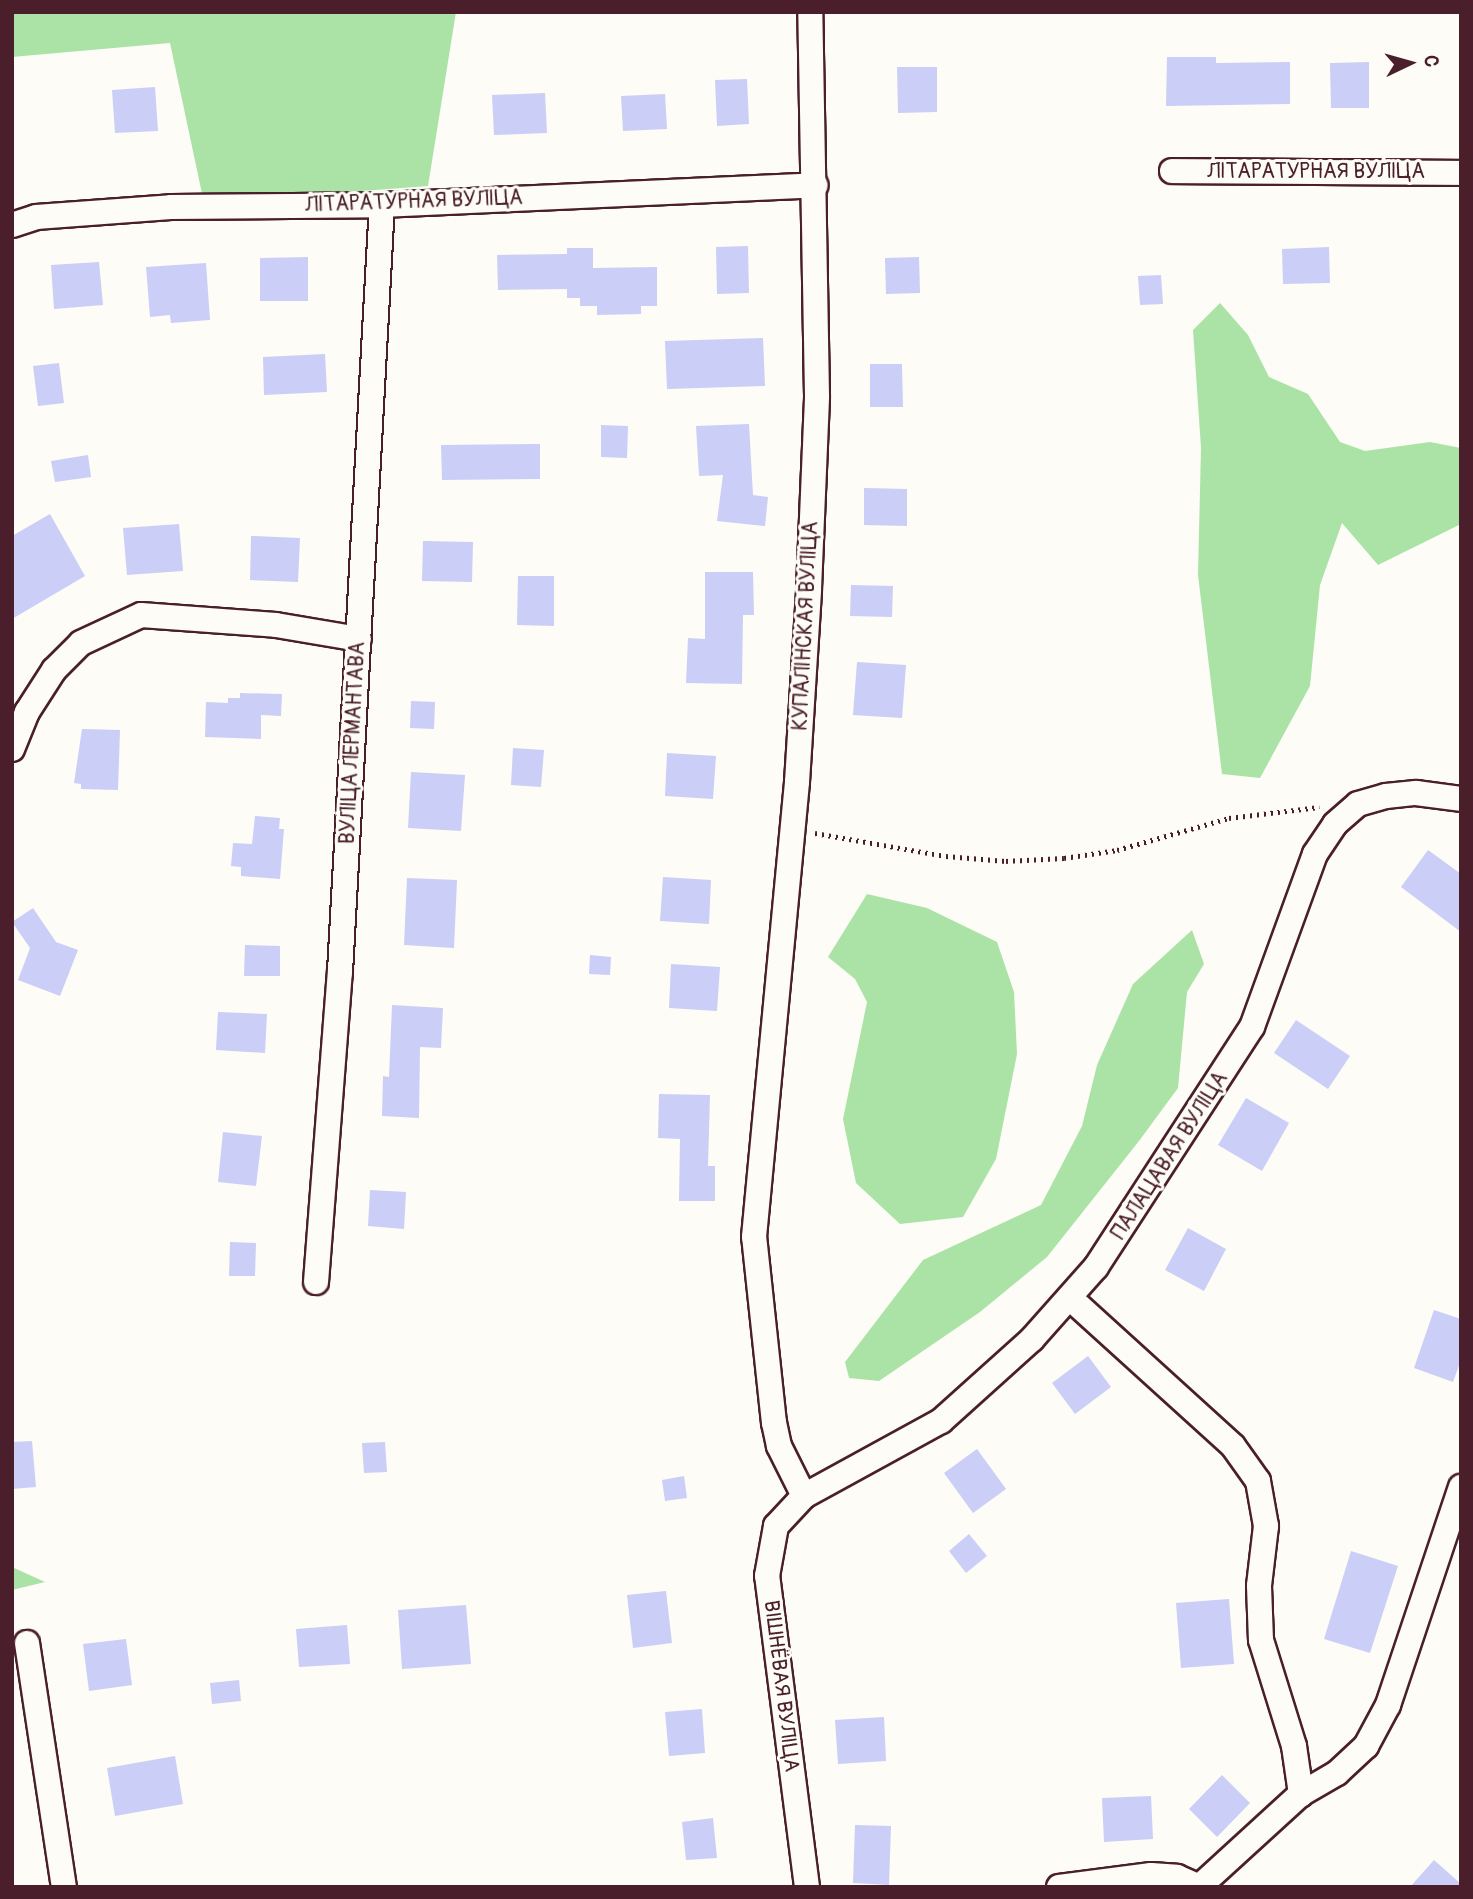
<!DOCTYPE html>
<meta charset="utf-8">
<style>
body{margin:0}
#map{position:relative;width:1473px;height:1899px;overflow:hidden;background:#fdfcf7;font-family:Pangolin,sans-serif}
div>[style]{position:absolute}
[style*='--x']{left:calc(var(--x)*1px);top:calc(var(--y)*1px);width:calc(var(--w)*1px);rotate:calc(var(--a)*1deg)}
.green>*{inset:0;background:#abe3a7}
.building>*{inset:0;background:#cbcef6}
.path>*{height:4.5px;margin-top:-2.25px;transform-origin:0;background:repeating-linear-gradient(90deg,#4a1f2b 0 2px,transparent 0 7px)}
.roads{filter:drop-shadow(2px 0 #4a1f2b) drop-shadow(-2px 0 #4a1f2b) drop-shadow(0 2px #4a1f2b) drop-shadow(0 -2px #4a1f2b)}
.minor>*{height:24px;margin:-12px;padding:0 12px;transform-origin:12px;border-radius:12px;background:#fdfcf7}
span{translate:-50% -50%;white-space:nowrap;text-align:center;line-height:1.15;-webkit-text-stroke:6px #fdfcf7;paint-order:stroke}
.street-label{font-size:21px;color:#4a1f2b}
.frame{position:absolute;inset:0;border:14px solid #4a1f2b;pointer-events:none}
.north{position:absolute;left:1375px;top:28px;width:70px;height:70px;-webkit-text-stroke:5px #fdfcf7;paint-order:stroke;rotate:85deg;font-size:19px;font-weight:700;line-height:28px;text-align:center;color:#4a1f2b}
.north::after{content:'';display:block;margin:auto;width:24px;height:32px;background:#4a1f2b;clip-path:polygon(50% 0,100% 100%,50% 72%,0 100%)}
</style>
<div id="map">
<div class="green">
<i style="clip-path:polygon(12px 12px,456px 12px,428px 186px,204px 203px,170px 43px,12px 57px)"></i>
<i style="clip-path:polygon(1220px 303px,1248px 335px,1269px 377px,1308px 394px,1340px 442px,1365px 451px,1430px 442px,1461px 448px,1461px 524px,1378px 565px,1342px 523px,1320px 585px,1310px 686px,1260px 778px,1222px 774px,1198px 575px,1201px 448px,1193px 330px)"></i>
<i style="clip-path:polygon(867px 894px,927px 908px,997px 942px,1014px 992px,1017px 1054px,996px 1159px,963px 1217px,900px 1224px,856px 1183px,843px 1119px,867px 1002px,855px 979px,828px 957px)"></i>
<i style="clip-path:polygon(1192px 930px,1204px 964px,1187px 992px,1178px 1088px,1139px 1141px,1047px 1257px,980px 1312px,879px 1381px,849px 1378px,845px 1362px,923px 1260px,1041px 1205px,1082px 1126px,1097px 1065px,1133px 984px)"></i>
<i style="clip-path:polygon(12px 1567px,45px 1582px,12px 1590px)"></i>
</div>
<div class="building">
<i style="clip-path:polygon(1167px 57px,1216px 57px,1216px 63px,1290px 62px,1290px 104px,1166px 106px)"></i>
<i style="clip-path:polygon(1369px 62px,1369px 108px,1331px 108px,1330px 63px)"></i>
<i style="clip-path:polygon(897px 67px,937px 67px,937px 112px,898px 113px)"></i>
<i style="clip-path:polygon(747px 79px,749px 124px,717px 126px,715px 80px)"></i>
<i style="clip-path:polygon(155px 87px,158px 131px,115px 133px,112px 90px)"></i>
<i style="clip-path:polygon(545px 93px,547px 133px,494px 135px,492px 95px)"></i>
<i style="clip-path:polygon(665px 94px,667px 129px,623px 131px,621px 96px)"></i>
<i style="clip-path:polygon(748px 246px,749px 293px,717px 294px,716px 247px)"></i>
<i style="clip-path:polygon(1329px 247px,1330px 283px,1283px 284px,1282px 249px)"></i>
<i style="clip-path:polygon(567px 248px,593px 248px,593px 268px,657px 267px,657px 306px,641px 306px,641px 314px,597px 315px,597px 306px,580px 306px,580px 298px,567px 298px,567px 289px,498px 290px,497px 255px,567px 254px)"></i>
<i style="clip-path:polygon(308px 257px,308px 301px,260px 301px,260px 258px)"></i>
<i style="clip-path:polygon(919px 257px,920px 293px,886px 294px,885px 258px)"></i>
<i style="clip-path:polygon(99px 262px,103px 305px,54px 309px,51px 265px)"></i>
<i style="clip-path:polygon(206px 263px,210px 320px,171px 323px,170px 315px,150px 317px,146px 267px)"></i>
<i style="clip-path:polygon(1161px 275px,1163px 304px,1140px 305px,1138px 276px)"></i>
<i style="clip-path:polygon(763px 338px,765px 386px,667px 389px,665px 341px)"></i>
<i style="clip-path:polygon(325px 354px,327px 392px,264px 395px,263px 357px)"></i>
<i style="clip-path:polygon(59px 363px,64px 403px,38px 406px,33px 366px)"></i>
<i style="clip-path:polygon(870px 364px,902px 364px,903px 407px,870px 407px)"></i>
<i style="clip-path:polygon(749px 424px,753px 495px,768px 497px,765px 526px,717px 521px,723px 475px,699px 476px,696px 426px)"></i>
<i style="clip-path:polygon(601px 425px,628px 426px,627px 458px,601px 457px)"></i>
<i style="clip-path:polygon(540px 444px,540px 479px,442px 480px,441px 445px)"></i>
<i style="clip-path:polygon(88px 455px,91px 477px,55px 482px,51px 461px)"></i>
<i style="clip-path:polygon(864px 488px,907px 489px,907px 526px,864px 525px)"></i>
<i style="clip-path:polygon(50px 514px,85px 576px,12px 619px,12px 536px)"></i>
<i style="clip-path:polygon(179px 524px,183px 571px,127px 575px,123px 528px)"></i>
<i style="clip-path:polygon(251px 536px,300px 538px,298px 582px,250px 580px)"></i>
<i style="clip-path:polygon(423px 541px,473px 542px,472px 582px,422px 581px)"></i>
<i style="clip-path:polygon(705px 572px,753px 572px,754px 615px,743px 615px,742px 684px,686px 683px,688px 638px,705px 639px)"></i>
<i style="clip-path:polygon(518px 576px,554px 576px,554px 626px,517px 625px)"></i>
<i style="clip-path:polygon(851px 585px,893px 586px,892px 617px,850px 616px)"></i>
<i style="clip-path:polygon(857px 662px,906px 665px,902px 718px,853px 715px)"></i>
<i style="clip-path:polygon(240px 693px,282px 694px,281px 716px,261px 715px,261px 739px,205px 737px,206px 702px,228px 703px,228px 698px,240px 698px)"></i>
<i style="clip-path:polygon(411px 701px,435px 702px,434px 729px,410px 728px)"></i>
<i style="clip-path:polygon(82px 729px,120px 730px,118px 790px,81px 789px,81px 784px,74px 783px)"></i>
<i style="clip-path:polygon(513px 748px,544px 750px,541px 787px,511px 785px)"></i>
<i style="clip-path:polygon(667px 753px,716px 756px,713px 799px,665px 796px)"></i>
<i style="clip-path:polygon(411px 772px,465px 775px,461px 831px,408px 828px)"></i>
<i style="clip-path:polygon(255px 816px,280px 818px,279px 829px,284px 829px,280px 879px,241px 876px,241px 867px,231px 866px,233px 843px,252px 844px)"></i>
<i style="clip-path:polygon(1428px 850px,1461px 874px,1461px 932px,1401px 887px)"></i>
<i style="clip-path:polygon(663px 877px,711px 880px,709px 924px,660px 921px)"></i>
<i style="clip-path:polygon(407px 878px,457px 880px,454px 948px,404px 945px)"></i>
<i style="clip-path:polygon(33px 908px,56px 942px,78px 950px,60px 996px,18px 980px,30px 948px,12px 922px)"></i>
<i style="clip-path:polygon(245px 945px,280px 946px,280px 976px,244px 976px)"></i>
<i style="clip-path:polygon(590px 955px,611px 957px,610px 975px,589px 974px)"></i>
<i style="clip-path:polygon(671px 964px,720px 967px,717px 1011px,669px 1008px)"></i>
<i style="clip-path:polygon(392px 1005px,443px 1008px,441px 1048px,420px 1047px,419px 1118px,382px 1116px,383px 1076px,389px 1077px)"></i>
<i style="clip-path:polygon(218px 1012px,267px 1014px,265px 1053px,216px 1050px)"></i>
<i style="clip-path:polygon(1296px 1020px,1350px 1056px,1328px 1089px,1274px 1053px)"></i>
<i style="clip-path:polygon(659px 1094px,710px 1095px,708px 1166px,715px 1166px,715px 1201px,679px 1201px,680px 1139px,658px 1138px)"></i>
<i style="clip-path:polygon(1246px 1098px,1289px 1123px,1262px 1171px,1218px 1145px)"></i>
<i style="clip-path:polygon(223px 1132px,262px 1136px,256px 1186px,218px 1182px)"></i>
<i style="clip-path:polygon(370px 1190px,406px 1192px,404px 1229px,368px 1226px)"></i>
<i style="clip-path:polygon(1188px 1228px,1226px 1249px,1204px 1291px,1165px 1270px)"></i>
<i style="clip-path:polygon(230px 1242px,256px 1243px,255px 1276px,229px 1276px)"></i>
<i style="clip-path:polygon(1434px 1310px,1461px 1319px,1461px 1360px,1453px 1382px,1414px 1368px)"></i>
<i style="clip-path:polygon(1088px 1356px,1111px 1387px,1075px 1414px,1052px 1383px)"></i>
<i style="clip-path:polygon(32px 1441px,36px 1487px,12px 1489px,12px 1442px)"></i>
<i style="clip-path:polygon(385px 1442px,387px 1472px,364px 1473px,362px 1443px)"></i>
<i style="clip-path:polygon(977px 1449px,1006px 1489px,973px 1513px,944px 1473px)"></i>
<i style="clip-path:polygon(684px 1476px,687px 1498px,665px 1501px,662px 1480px)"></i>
<i style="clip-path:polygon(969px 1534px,987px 1556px,966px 1573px,949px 1551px)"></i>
<i style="clip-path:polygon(1351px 1551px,1398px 1566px,1370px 1653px,1324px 1639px)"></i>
<i style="clip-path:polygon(666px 1591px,672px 1643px,633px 1648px,627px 1595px)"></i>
<i style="clip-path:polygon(1229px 1599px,1234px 1664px,1181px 1668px,1176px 1603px)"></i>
<i style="clip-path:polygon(466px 1605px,471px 1664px,402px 1669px,398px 1610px)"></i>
<i style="clip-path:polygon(347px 1625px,350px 1664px,299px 1667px,296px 1629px)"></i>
<i style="clip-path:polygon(126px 1639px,132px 1685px,89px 1691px,83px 1644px)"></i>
<i style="clip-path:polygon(239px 1680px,241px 1701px,212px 1704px,210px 1683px)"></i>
<i style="clip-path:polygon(702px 1709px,705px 1753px,669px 1756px,665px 1712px)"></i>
<i style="clip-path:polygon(884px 1717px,886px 1761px,838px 1764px,835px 1720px)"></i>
<i style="clip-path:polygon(175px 1756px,183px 1804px,115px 1816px,107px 1768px)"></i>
<i style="clip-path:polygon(1222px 1775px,1250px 1803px,1217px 1837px,1189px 1809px)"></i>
<i style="clip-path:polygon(1151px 1796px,1153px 1839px,1104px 1842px,1102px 1798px)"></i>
<i style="clip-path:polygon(713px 1818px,717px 1858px,686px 1860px,682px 1822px)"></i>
<i style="clip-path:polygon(855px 1825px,891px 1826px,889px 1885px,853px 1883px)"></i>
<i style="clip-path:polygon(1434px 1860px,1461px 1884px,1461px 1887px,1410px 1887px)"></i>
</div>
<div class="path">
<i style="--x:815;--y:833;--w:133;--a:10"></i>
<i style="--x:946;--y:856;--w:60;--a:4.8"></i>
<i style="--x:1006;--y:861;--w:58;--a:-3"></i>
<i style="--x:1064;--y:858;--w:54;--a:-8.6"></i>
<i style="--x:1117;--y:850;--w:116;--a:-15.9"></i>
<i style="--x:1229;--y:818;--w:91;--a:-7"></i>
</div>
<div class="roads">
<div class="minor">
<i style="--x:1172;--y:171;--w:289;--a:0.4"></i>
<i style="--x:12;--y:225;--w:25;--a:-18"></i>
<i style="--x:36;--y:217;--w:135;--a:-4.2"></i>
<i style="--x:171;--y:207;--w:211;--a:-0.5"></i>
<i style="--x:382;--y:205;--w:434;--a:-2.6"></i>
<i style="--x:12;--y:749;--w:40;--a:-68"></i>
<i style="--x:27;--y:712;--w:50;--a:-57.3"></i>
<i style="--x:54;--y:670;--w:38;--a:-45"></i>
<i style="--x:81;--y:643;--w:66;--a:-25"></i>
<i style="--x:141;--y:615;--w:135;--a:4.2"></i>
<i style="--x:276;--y:625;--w:84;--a:9.6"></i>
<i style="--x:316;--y:1282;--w:311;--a:-85.6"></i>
<i style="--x:340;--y:972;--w:768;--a:-86.87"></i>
<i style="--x:1070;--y:1298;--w:220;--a:42.2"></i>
<i style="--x:1233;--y:1446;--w:43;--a:54.5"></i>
<i style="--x:1258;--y:1481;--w:46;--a:79.9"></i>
<i style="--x:1266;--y:1526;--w:60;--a:96.7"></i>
<i style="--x:1259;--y:1586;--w:54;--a:87.9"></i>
<i style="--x:1261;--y:1640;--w:111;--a:72.7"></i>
<i style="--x:1294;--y:1746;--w:49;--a:81.7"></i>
<i style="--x:804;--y:1496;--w:56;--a:-116.6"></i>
<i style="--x:779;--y:1446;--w:24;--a:-102"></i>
<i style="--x:774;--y:1423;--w:187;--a:-96.1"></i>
<i style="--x:754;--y:1237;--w:457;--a:-84.6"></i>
<i style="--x:797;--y:782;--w:193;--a:-86.4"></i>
<i style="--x:809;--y:589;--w:193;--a:-87.6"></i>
<i style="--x:817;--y:396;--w:384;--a:-91"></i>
<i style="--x:27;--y:1643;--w:247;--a:81.4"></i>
<i style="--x:807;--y:1887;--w:314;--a:-97.3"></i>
<i style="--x:767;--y:1576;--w:51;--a:-79.8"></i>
<i style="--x:776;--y:1526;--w:41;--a:-47"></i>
<i style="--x:804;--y:1496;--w:156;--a:-28.7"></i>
<i style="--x:941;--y:1421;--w:122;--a:-42"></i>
<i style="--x:1032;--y:1339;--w:96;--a:-48.4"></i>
<i style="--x:1096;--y:1267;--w:286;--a:-57"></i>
<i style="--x:1252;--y:1027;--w:184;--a:-70"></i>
<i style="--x:1315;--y:854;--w:36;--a:-56"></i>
<i style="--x:1335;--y:824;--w:30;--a:-41"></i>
<i style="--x:1358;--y:804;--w:29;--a:-16"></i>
<i style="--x:1386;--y:796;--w:30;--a:-6"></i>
<i style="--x:1416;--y:793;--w:45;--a:7.6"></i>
<i style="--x:1059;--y:1887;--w:93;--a:-7.4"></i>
<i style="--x:1151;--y:1875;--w:26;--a:4"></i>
<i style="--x:1177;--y:1877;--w:24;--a:24"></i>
<i style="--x:1199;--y:1887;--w:138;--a:-42.4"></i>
<i style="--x:1301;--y:1794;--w:42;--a:-30.3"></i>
<i style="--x:1337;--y:1773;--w:40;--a:-43"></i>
<i style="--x:1366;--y:1746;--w:47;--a:-61.8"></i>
<i style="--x:1388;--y:1705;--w:230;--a:-71.5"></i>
</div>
</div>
<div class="street-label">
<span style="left:1316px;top:172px">ЛІТАРАТУРНАЯ ВУЛІЦА</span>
<span style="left:414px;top:202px;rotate:-2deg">ЛІТАРАТУРНАЯ ВУЛІЦА</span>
<span style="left:806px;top:626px;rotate:-87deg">КУПАЛІНСКАЯ ВУЛІЦА</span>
<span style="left:353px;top:743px;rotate:-87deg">ВУЛІЦА ЛЕРМАНТАВА</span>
<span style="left:1170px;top:1156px;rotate:-57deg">ПАЛАЦАВАЯ ВУЛІЦА</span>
<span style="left:781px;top:1686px;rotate:83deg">ВІШНЁВАЯ ВУЛІЦА</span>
</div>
<div class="frame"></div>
<div class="north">С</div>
</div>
